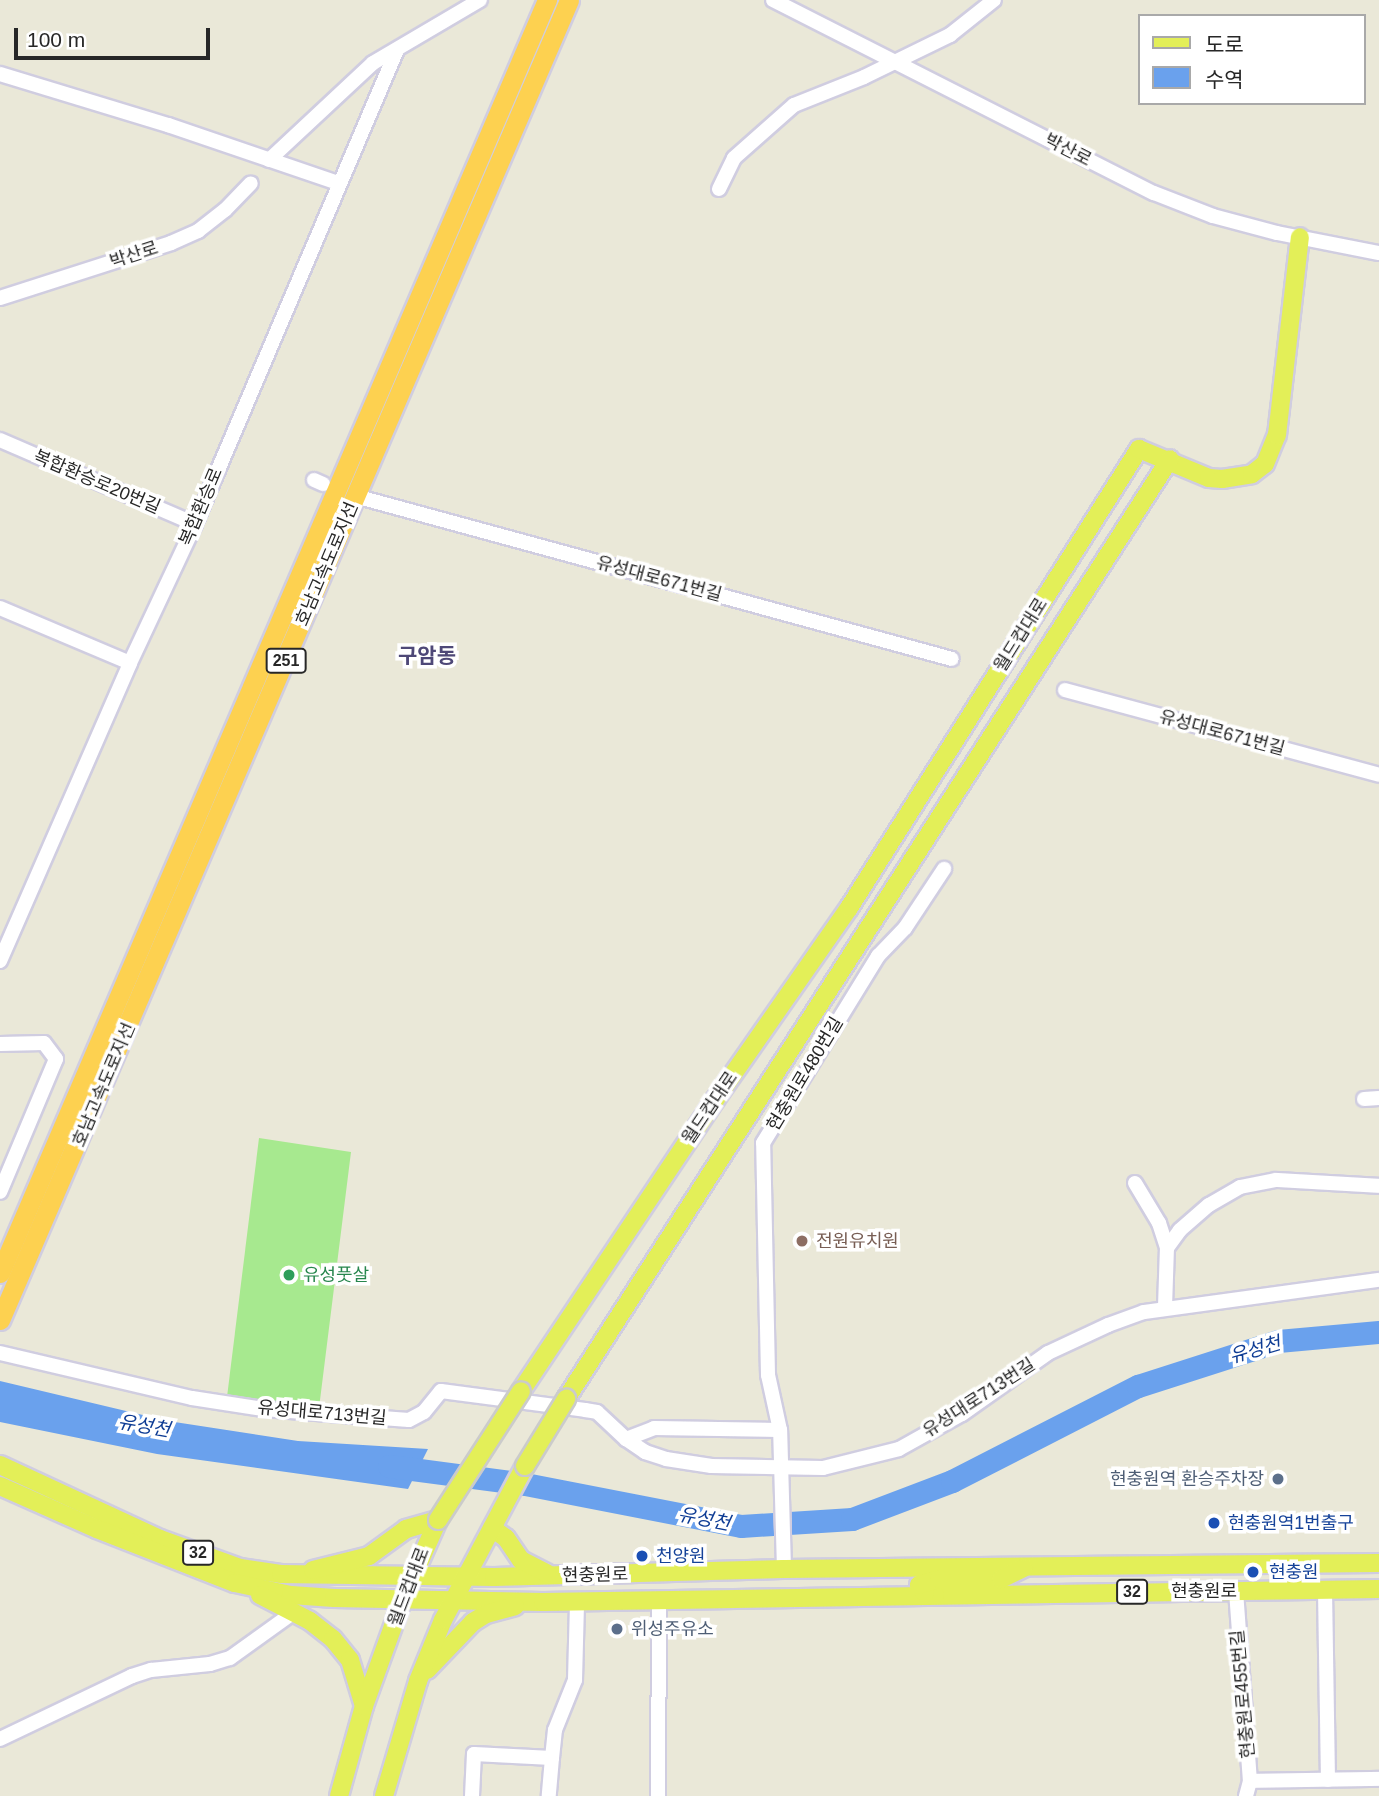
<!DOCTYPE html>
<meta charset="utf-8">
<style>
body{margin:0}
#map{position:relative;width:1379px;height:1796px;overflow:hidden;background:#eae8d8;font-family:Helvetica,"Noto Sans KR",sans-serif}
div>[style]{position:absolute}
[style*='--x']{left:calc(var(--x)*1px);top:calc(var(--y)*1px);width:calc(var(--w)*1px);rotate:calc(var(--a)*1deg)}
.pitch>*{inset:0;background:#a7e98f}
.water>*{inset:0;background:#6aa1ed}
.river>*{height:23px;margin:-11.5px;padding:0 11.5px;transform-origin:11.5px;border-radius:11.5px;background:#6aa1ed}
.roads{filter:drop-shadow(2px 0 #d0cde0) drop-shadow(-2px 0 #d0cde0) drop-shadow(0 2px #d0cde0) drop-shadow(0 -2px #d0cde0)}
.minor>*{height:14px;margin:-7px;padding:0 7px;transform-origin:7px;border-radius:7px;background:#fff}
.major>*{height:18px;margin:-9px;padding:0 9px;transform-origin:9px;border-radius:9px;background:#e3ef58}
.highway>*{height:19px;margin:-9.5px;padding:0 9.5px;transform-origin:9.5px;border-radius:9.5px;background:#fdd150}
.bridges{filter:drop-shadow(2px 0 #cbcbcb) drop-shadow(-2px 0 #cbcbcb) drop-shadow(0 2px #cbcbcb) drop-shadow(0 -2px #cbcbcb)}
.major-bridge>*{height:18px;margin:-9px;padding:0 9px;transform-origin:9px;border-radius:9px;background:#e3ef58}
.dots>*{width:19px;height:19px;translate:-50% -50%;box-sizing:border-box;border:4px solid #fff;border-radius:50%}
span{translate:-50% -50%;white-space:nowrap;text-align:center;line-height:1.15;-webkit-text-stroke:7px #fff;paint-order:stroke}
.shield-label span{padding:2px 5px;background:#fff;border:2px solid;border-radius:5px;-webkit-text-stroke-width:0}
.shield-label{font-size:16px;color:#272727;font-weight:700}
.street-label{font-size:18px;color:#272727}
.education-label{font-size:18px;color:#785e54}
.left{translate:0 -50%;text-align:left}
.leisure-label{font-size:18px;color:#27864d}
.service-label{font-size:18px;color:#4e5e75}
.right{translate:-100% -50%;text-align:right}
.transit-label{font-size:18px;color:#164399}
.water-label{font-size:19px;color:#0e3c94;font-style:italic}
.quarter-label{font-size:21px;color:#4e4877;font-weight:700}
.legend{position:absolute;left:1138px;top:14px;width:228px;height:91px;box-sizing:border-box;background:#fff;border:2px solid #a9a9a9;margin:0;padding:9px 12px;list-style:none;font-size:21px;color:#272727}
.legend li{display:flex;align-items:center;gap:14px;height:35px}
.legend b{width:35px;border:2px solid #a9a9a9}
.scale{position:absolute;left:14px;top:28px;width:196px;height:32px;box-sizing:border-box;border:4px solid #272727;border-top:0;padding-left:9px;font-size:21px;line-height:24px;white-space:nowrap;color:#272727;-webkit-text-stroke:5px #fff;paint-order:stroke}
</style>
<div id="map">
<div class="pitch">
<i style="clip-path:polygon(259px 1138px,351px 1152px,319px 1408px,227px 1397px)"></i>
</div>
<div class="water">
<i style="clip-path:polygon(0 1381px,168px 1421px,298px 1441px,428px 1449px,408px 1489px,157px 1454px,0 1422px)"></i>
</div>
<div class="river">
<i style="--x:389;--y:1466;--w:137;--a:7.5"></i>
<i style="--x:525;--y:1484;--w:220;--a:11"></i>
<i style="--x:741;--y:1526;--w:111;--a:-3.6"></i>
<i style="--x:852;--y:1519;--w:107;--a:-20.8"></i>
<i style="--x:952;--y:1481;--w:209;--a:-27.1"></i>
<i style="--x:1138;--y:1386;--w:147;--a:-17.8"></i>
<i style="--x:1278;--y:1341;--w:101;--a:-5.1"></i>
</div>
<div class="roads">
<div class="minor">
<i style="--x:773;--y:0;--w:427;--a:26.9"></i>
<i style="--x:1154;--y:193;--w:63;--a:21.3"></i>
<i style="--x:1213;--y:216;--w:66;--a:14.9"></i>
<i style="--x:1277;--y:233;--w:104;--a:11.1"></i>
<i style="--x:0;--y:74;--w:176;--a:16.9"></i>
<i style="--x:168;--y:125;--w:180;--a:18.8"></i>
<i style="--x:269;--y:160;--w:142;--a:-43"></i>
<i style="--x:373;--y:63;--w:124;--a:-30.5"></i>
<i style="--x:719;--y:189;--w:34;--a:-64"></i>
<i style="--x:734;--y:158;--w:80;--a:-41.5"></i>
<i style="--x:794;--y:105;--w:75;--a:-21.8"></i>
<i style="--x:864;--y:77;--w:96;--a:-26"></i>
<i style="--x:950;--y:35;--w:56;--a:-38.5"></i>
<i style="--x:0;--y:298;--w:180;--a:-17.8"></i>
<i style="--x:171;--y:243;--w:30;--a:-24"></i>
<i style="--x:198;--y:231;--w:34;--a:-38"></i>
<i style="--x:225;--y:210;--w:37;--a:-46"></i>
<i style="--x:0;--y:440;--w:212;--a:23.3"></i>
<i style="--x:314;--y:480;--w:10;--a:24"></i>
<i style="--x:366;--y:499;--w:607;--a:15.27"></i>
<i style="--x:0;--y:608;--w:141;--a:22.9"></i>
<i style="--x:1065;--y:690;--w:325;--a:15.1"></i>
<i style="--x:0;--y:961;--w:325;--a:-66.4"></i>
<i style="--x:130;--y:663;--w:153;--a:-64.9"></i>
<i style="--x:195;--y:524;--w:513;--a:-66.93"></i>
<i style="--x:0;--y:1044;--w:44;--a:-1.3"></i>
<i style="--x:44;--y:1043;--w:20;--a:53"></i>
<i style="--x:56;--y:1059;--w:144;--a:112.8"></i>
<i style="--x:1364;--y:1099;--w:15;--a:-4"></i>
<i style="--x:1135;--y:1183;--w:47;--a:59"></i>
<i style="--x:1159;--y:1223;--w:26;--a:72"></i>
<i style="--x:1165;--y:1307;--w:59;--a:-88.1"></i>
<i style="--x:1167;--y:1248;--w:22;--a:-54"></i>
<i style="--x:1180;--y:1230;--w:38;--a:-41"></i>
<i style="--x:1209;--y:1205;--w:36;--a:-30"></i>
<i style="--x:1240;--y:1187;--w:37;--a:-11"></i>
<i style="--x:1276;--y:1180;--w:103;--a:3.3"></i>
<i style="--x:0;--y:1353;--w:197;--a:13.2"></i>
<i style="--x:192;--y:1398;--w:72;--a:8.8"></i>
<i style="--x:263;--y:1409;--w:146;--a:4.3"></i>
<i style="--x:409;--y:1420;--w:17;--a:-28"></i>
<i style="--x:424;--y:1412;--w:27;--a:-51"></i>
<i style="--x:441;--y:1391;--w:145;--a:7.5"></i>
<i style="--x:585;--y:1410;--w:12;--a:9"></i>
<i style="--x:597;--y:1412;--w:40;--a:43"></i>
<i style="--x:626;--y:1439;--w:23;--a:34"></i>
<i style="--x:645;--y:1452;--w:22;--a:18"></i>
<i style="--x:666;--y:1459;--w:46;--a:8.8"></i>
<i style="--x:711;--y:1466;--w:112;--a:1"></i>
<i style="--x:823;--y:1468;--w:78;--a:-14"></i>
<i style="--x:899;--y:1449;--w:72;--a:-29.1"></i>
<i style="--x:962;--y:1414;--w:105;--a:-35.3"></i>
<i style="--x:1048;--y:1353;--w:66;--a:-25"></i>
<i style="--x:1108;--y:1325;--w:38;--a:-20"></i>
<i style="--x:1144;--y:1312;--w:237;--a:-7.8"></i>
<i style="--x:626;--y:1439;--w:30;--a:-21"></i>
<i style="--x:654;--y:1428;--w:126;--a:0.9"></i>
<i style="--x:784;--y:1569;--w:139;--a:-91.6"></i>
<i style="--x:780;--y:1430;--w:56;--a:-102.3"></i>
<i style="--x:768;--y:1375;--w:232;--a:-91.2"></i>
<i style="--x:763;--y:1143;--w:220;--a:-58.4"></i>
<i style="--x:878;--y:956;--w:39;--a:-46"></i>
<i style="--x:905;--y:928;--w:71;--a:-56.5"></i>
<i style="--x:1325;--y:1590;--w:190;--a:89.1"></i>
<i style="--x:1236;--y:1591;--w:191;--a:85.8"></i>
<i style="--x:1250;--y:1781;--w:16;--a:105"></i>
<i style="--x:0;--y:1739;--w:146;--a:-25.5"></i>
<i style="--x:132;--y:1676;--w:20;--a:-18"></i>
<i style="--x:151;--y:1670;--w:59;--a:-5.8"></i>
<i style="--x:210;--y:1664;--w:21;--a:-17"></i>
<i style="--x:230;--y:1658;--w:79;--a:-35.7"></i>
<i style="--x:552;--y:1758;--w:28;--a:-84"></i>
<i style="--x:555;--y:1730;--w:54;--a:-68.2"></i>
<i style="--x:575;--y:1680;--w:79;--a:-88.5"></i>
<i style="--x:1250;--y:1781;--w:129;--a:-0.9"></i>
<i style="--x:472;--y:1796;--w:42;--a:-87.3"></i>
<i style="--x:474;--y:1754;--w:78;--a:2.9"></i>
<i style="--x:552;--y:1758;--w:38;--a:95"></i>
<i style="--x:658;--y:1796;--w:196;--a:-89.7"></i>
</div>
<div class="major">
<i style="--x:521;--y:1391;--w:350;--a:-56.3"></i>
<i style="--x:715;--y:1100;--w:234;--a:-55.1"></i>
<i style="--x:849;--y:908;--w:543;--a:-57.71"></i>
<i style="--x:1139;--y:449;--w:76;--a:22.5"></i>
<i style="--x:1209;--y:478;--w:13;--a:4"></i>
<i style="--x:1222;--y:479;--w:30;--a:-9"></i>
<i style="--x:1252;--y:474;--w:16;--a:-38"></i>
<i style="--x:1265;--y:464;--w:31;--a:-68"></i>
<i style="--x:1277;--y:435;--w:199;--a:-83.4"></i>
<i style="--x:566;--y:1399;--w:1117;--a:-57.28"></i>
<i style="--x:0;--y:1465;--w:176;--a:24.8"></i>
<i style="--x:160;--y:1539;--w:85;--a:19.9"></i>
<i style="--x:240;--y:1568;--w:41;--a:8.3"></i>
<i style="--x:281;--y:1574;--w:213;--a:0.8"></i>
<i style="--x:494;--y:1577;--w:290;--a:-1.6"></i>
<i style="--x:784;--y:1569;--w:595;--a:-0.58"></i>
<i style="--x:0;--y:1486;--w:106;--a:23.9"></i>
<i style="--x:97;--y:1529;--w:148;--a:21.4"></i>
<i style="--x:235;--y:1583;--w:57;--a:12.1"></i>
<i style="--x:291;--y:1595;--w:43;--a:4"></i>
<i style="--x:334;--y:1598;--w:209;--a:1.1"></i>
<i style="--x:543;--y:1602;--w:836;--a:-0.89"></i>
<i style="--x:492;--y:1528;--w:17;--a:36"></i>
<i style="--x:506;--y:1538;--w:27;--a:56"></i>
<i style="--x:521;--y:1560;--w:29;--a:27"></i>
<i style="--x:313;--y:1570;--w:58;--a:-14"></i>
<i style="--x:369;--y:1556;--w:46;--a:-36.1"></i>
<i style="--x:406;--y:1529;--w:33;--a:-16"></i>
<i style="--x:260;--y:1595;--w:56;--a:27.5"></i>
<i style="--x:310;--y:1621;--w:29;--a:38"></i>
<i style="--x:333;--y:1639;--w:27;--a:51"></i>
<i style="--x:350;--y:1660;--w:48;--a:73.1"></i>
<i style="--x:935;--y:1595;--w:10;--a:-169"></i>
<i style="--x:925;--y:1593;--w:10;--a:-127"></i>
<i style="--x:919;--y:1585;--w:21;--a:-17"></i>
<i style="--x:939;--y:1579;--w:62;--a:0"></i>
<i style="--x:1001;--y:1579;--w:25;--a:-26"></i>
<i style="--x:427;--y:1670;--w:66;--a:-46.2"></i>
<i style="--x:473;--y:1622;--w:15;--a:-32"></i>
<i style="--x:486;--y:1614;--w:30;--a:-15"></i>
<i style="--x:339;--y:1796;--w:93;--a:-74.5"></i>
<i style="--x:364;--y:1706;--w:114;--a:-70"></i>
<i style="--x:403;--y:1599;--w:86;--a:-66.1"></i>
<i style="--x:384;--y:1796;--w:120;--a:-73.5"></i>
<i style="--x:418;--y:1681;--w:66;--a:-67.7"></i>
<i style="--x:443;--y:1620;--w:174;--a:-62"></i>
</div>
<div class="highway">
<i style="--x:0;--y:1273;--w:1386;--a:-66.75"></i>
<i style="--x:0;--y:1320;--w:1437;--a:-66.68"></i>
</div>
</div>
<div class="bridges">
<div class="major-bridge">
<i style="--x:525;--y:1466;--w:79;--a:-58.5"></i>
<i style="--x:438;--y:1520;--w:153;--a:-57.2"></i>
</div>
</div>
<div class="dots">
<i style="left:802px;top:1241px;background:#8d6e63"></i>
<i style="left:289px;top:1275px;background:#2e9e5b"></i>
<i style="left:1278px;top:1479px;background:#5c6f8a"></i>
<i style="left:1214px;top:1523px;background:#1a4fb4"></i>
<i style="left:642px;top:1556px;background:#1a4fb4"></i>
<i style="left:1253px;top:1572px;background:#1a4fb4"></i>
<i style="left:617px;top:1629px;background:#5c6f8a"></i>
</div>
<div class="shield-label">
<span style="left:286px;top:661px">251</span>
<span style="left:198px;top:1553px">32</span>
<span style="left:1132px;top:1592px">32</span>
</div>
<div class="street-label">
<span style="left:1068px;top:150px;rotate:27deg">박산로</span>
<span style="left:134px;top:255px;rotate:-18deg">박산로</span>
<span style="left:97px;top:482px;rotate:23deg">복합환승로20번길</span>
<span style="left:201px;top:507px;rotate:-67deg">복합환승로</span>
<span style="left:327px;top:564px;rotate:-67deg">호남고속도로지선</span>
<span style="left:659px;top:579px;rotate:15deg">유성대로671번길</span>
<span style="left:1021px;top:635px;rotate:-58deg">월드컵대로</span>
<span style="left:1222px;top:733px;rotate:15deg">유성대로671번길</span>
<span style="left:805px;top:1074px;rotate:-59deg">현충원로480번길</span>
<span style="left:104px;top:1085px;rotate:-67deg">호남고속도로지선</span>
<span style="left:710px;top:1108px;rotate:-56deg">월드컵대로</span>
<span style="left:979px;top:1398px;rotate:-33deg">유성대로713번길</span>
<span style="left:322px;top:1413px;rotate:5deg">유성대로713번길</span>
<span style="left:595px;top:1575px;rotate:-1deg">현충원로</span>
<span style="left:409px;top:1587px;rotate:-69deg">월드컵대로</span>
<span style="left:1204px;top:1591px">현충원로</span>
<span style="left:1243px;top:1694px;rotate:-95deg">현충원로455번길</span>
</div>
<div class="education-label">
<span class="left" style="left:816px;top:1241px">전원유치원</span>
</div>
<div class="leisure-label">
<span class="left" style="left:303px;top:1275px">유성풋살</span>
</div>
<div class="service-label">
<span class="right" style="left:1264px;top:1479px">현충원역 환승주차장</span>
<span class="left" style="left:631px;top:1629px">위성주유소</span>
</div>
<div class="transit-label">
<span class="left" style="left:1228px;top:1523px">현충원역1번출구</span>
<span class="left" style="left:656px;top:1556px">천양원</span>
<span class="left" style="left:1269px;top:1572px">현충원</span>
</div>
<div class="water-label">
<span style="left:1255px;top:1350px;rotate:-16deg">유성천</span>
<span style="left:144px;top:1426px;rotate:10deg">유성천</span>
<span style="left:704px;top:1519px;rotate:11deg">유성천</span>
</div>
<div class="quarter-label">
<span style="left:427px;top:656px">구암동</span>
</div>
<ul class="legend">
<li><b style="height:9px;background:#e3ef58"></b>도로</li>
<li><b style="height:19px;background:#6aa1ed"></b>수역</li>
</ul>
<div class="scale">100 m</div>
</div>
